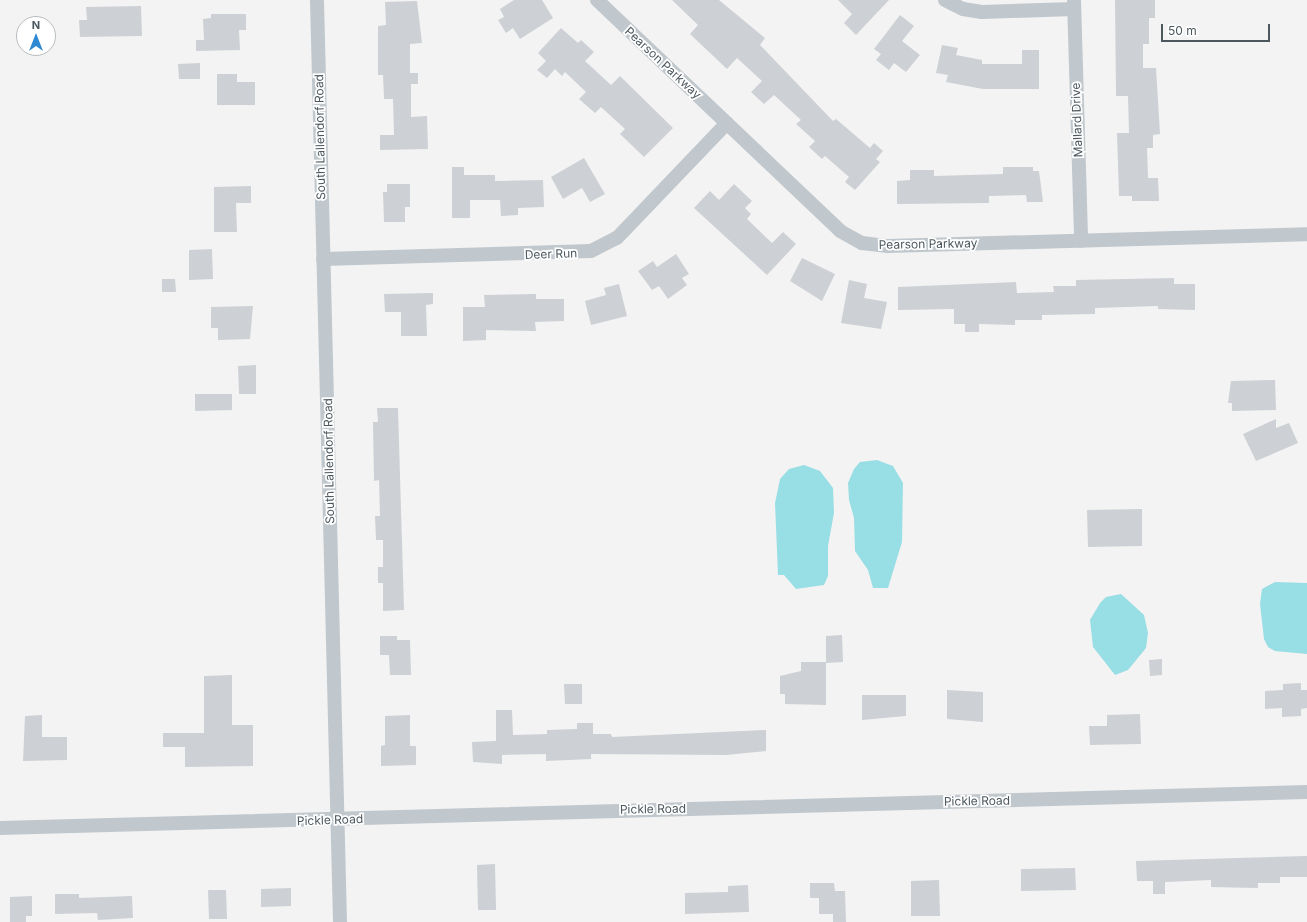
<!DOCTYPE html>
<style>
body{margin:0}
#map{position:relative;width:1307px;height:922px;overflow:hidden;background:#f4f3f3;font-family:Inter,sans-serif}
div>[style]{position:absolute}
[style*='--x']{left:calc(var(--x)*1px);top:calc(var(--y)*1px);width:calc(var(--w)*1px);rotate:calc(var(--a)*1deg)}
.water>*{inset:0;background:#98dee5}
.building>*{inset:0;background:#cdd0d4}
.minor>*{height:14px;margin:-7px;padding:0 7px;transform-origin:7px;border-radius:7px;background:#c0c8cd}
span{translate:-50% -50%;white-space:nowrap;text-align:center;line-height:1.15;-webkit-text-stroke:3.5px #fff;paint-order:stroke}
.street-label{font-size:12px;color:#4c585e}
.north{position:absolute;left:16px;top:16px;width:40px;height:40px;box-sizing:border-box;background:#fff;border:1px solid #b7bcbf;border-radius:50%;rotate:0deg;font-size:11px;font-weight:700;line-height:16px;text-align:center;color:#4c585e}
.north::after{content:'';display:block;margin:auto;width:14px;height:18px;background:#2d89d4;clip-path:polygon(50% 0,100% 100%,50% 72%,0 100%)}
.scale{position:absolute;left:1161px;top:24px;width:109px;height:18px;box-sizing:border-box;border:2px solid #4c585e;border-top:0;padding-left:5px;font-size:12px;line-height:14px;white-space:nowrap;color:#4c585e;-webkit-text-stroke:3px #fff;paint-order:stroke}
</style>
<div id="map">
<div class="water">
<i style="clip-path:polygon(877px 460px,893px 466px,903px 483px,902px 542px,888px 588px,873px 588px,868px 570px,855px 551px,854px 518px,849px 500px,848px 483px,854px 469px,860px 462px)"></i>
<i style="clip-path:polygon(804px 465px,820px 471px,833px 488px,834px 513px,828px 546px,828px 576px,824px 585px,796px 589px,784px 575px,778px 575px,775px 503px,780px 479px,789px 469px)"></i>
<i style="clip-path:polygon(1275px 582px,1307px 583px,1307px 654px,1275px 651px,1268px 647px,1264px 639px,1260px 604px,1262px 589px)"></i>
<i style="clip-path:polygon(1121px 594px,1144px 615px,1148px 633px,1146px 648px,1128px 670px,1115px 675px,1093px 647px,1090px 620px,1100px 603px,1106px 597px)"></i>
</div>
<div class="building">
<i style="clip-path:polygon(514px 0,542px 0,553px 18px,520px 39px,513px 28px,506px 33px,498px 20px,504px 17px,500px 9px)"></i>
<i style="clip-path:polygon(672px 0,719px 0,765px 38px,760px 45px,833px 121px,836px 119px,870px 148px,874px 143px,883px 151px,876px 159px,880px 162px,855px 190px,845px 182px,849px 177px,825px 156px,822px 159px,809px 147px,815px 141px,796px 124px,801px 120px,774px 95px,764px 104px,751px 92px,762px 81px,737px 58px,727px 69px,690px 34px,698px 25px)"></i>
<i style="clip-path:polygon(838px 0,889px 0,856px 35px,844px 23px,852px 14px)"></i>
<i style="clip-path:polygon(1115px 0,1155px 0,1155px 18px,1149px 18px,1149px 44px,1143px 44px,1143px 68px,1156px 68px,1160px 134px,1153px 135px,1153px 148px,1147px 148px,1148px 178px,1158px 178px,1159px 201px,1132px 201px,1132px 196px,1119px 196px,1117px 133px,1129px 133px,1128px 96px,1116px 96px)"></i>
<i style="clip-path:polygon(417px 1px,422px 43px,410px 44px,410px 73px,418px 73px,418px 84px,411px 84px,411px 117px,427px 116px,428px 149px,380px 150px,380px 135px,394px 135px,393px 99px,384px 99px,383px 75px,378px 75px,378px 26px,386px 25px,385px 2px)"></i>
<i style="clip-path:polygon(141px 6px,142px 36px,80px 37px,79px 20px,87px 20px,86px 7px)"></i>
<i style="clip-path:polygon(211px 14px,246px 14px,246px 30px,239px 30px,240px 50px,196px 51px,196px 40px,204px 40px,203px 19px,211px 18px)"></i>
<i style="clip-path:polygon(900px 15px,914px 26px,902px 41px,920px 55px,906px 72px,894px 63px,889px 70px,876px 60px,881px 54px,874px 49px)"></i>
<i style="clip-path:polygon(561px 28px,578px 43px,581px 40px,594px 52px,585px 61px,611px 85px,620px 76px,673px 128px,644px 157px,620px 134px,625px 129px,601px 107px,595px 113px,579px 99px,586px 92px,565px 72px,562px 76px,555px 69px,547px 78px,537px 70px,546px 61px,538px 53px)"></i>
<i style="clip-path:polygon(942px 45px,958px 48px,956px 55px,982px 60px,982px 64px,1022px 64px,1022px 50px,1039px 50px,1039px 89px,983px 89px,946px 82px,948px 75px,936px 73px)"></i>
<i style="clip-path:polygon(200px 63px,200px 79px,179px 79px,178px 64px)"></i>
<i style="clip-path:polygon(217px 74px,237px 74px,237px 82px,255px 82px,255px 105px,217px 105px)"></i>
<i style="clip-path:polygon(584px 158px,605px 194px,590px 202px,582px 188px,563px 199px,551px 177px)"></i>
<i style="clip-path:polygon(452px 167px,464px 167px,464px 175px,495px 175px,495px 181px,543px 180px,544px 207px,518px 208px,518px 215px,501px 216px,500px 200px,470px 200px,470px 218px,452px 218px)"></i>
<i style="clip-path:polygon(1003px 167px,1033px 167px,1033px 171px,1039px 171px,1043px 202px,1027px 202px,1026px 195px,989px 196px,989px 203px,897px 204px,897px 181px,910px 180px,910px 170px,934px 170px,934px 176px,1003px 174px)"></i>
<i style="clip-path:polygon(387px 184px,410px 184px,410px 207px,405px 207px,405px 222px,384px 222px,383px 192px,387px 192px)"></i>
<i style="clip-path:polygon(734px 184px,752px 201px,745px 208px,751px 214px,747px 219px,772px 243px,783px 232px,796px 244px,767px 275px,694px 208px,710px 191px,719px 200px)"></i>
<i style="clip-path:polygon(251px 186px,251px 203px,236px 203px,237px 232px,214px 232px,214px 187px)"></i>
<i style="clip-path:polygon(212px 249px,213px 279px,189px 280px,189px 250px)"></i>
<i style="clip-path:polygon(676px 254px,689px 274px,682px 278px,687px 285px,668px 299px,659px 286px,652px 290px,638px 271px,653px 261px,657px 267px)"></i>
<i style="clip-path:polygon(802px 258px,835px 274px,822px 301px,790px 281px)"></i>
<i style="clip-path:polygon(1174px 278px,1174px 284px,1195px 284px,1195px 310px,1158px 309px,1158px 306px,1095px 308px,1095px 314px,1042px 315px,1042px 320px,1015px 320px,1015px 325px,979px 324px,979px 332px,965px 332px,965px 324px,954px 324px,954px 309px,898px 310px,898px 287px,1016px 282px,1017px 293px,1054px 292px,1053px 286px,1076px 286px,1076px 280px)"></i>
<i style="clip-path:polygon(162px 279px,175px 279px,176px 292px,162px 292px)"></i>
<i style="clip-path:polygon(849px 280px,867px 284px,864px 298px,887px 302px,881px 329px,841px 323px)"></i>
<i style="clip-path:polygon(619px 284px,627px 316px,591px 325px,585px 301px,606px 295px,604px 288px)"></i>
<i style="clip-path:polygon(433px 293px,433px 304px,426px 305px,427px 336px,401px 336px,401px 312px,385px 312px,384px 294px)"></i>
<i style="clip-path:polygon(536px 294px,536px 299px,564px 299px,564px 321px,535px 322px,536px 331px,486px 330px,486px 340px,463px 341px,463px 307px,485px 307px,484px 295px)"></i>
<i style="clip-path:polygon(253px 306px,250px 339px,218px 340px,218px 328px,211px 328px,211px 307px)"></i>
<i style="clip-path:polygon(256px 365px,256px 394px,239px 394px,238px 366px)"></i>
<i style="clip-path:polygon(1275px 380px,1276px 410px,1232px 411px,1232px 403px,1228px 403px,1231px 381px)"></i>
<i style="clip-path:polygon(195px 394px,232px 394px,232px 410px,195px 411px)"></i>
<i style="clip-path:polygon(377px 408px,398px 408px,404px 610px,383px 611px,383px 583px,378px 583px,378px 567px,383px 567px,383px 540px,376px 540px,375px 516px,380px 516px,379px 480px,374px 481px,373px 422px,378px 422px)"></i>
<i style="clip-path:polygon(1276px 419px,1276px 428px,1289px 423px,1298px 443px,1256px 461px,1243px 434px)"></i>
<i style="clip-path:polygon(1142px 509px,1142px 546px,1088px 547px,1087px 510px)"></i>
<i style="clip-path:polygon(842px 635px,843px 662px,826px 663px,826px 636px)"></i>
<i style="clip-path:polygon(380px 636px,397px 636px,397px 640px,410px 640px,411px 675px,390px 675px,389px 655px,380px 655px)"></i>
<i style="clip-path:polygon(1162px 659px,1162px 675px,1150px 676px,1149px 660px)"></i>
<i style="clip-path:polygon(801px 662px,826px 662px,826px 705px,785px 704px,785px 694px,780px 694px,780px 676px,801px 671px)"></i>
<i style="clip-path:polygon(232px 675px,232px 725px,253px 725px,253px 766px,185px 767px,185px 747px,163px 747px,163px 733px,204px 733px,204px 676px)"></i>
<i style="clip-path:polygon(1301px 683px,1301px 690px,1307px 690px,1307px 708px,1301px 709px,1301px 716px,1282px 717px,1282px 708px,1265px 709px,1265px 691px,1283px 690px,1283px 684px)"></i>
<i style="clip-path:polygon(564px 684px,582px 684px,582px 704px,565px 704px)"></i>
<i style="clip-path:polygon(947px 690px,983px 692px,983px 722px,947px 719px)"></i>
<i style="clip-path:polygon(862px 695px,906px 695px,906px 716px,862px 720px)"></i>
<i style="clip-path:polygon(496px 710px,512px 710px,513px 735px,547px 734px,547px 730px,577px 729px,577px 723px,593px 723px,593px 734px,611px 734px,612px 737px,766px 730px,766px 751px,726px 755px,591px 754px,591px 759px,546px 761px,546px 754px,502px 755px,502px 764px,473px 762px,472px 742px,496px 741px)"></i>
<i style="clip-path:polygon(1140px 714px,1141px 744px,1090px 745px,1089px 726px,1107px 726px,1107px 715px)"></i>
<i style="clip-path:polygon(42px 715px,42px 737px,67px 737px,67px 760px,23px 761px,25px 716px)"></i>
<i style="clip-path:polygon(410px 715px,410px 746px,416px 746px,416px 765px,381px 766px,381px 746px,385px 745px,385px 716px)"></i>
<i style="clip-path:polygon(1307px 856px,1307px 877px,1280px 877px,1280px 883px,1258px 883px,1258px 888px,1211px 887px,1211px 880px,1165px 882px,1165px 894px,1153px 894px,1153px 881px,1137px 881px,1136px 861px)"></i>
<i style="clip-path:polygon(495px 864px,496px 910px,478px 910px,477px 865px)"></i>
<i style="clip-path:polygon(1075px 868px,1076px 890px,1021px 891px,1021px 869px)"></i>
<i style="clip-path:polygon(939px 880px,940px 916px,911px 916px,911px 881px)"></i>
<i style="clip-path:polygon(810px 883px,834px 883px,835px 891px,845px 891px,846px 922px,833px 922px,833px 914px,819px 914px,819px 898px,810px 898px)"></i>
<i style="clip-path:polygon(748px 885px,749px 912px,685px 914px,685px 893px,728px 892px,728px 886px)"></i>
<i style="clip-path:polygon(291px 888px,291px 906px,261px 907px,261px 889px)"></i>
<i style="clip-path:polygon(208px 890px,226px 890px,227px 919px,209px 919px)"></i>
<i style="clip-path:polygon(55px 894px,79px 894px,79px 898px,132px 896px,133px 918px,98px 920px,97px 913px,55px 914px)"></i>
<i style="clip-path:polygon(32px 896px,32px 916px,26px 916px,26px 922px,10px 922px,10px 897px)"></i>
</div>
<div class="minor">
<i style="--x:317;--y:0;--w:922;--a:88.57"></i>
<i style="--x:597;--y:0;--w:335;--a:43.5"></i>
<i style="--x:840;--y:231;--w:25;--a:29"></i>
<i style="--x:862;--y:243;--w:26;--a:7"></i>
<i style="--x:888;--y:246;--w:419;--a:-1.6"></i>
<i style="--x:945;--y:0;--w:20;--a:27"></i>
<i style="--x:963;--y:9;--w:19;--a:9"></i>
<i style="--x:982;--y:12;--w:92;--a:-1.9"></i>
<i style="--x:1074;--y:0;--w:241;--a:88.3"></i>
<i style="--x:323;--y:259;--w:268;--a:-1.7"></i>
<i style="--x:591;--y:251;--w:29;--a:-27"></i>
<i style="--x:617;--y:238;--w:159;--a:-46.3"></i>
<i style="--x:0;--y:828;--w:1307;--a:-1.58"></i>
</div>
<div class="street-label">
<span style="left:663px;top:63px;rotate:43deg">Pearson Parkway</span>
<span style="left:1077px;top:120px;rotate:-92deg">Mallard Drive</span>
<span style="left:320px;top:137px;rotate:-91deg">South Lallendorf Road</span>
<span style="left:928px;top:244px;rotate:-1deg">Pearson Parkway</span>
<span style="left:551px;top:254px;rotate:-2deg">Deer Run</span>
<span style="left:329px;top:461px;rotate:-91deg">South Lallendorf Road</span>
<span style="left:977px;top:801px;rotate:-1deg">Pickle Road</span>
<span style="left:653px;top:809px;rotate:-1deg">Pickle Road</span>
<span style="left:330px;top:820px;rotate:-2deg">Pickle Road</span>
</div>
<div class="north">N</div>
<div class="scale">50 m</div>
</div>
